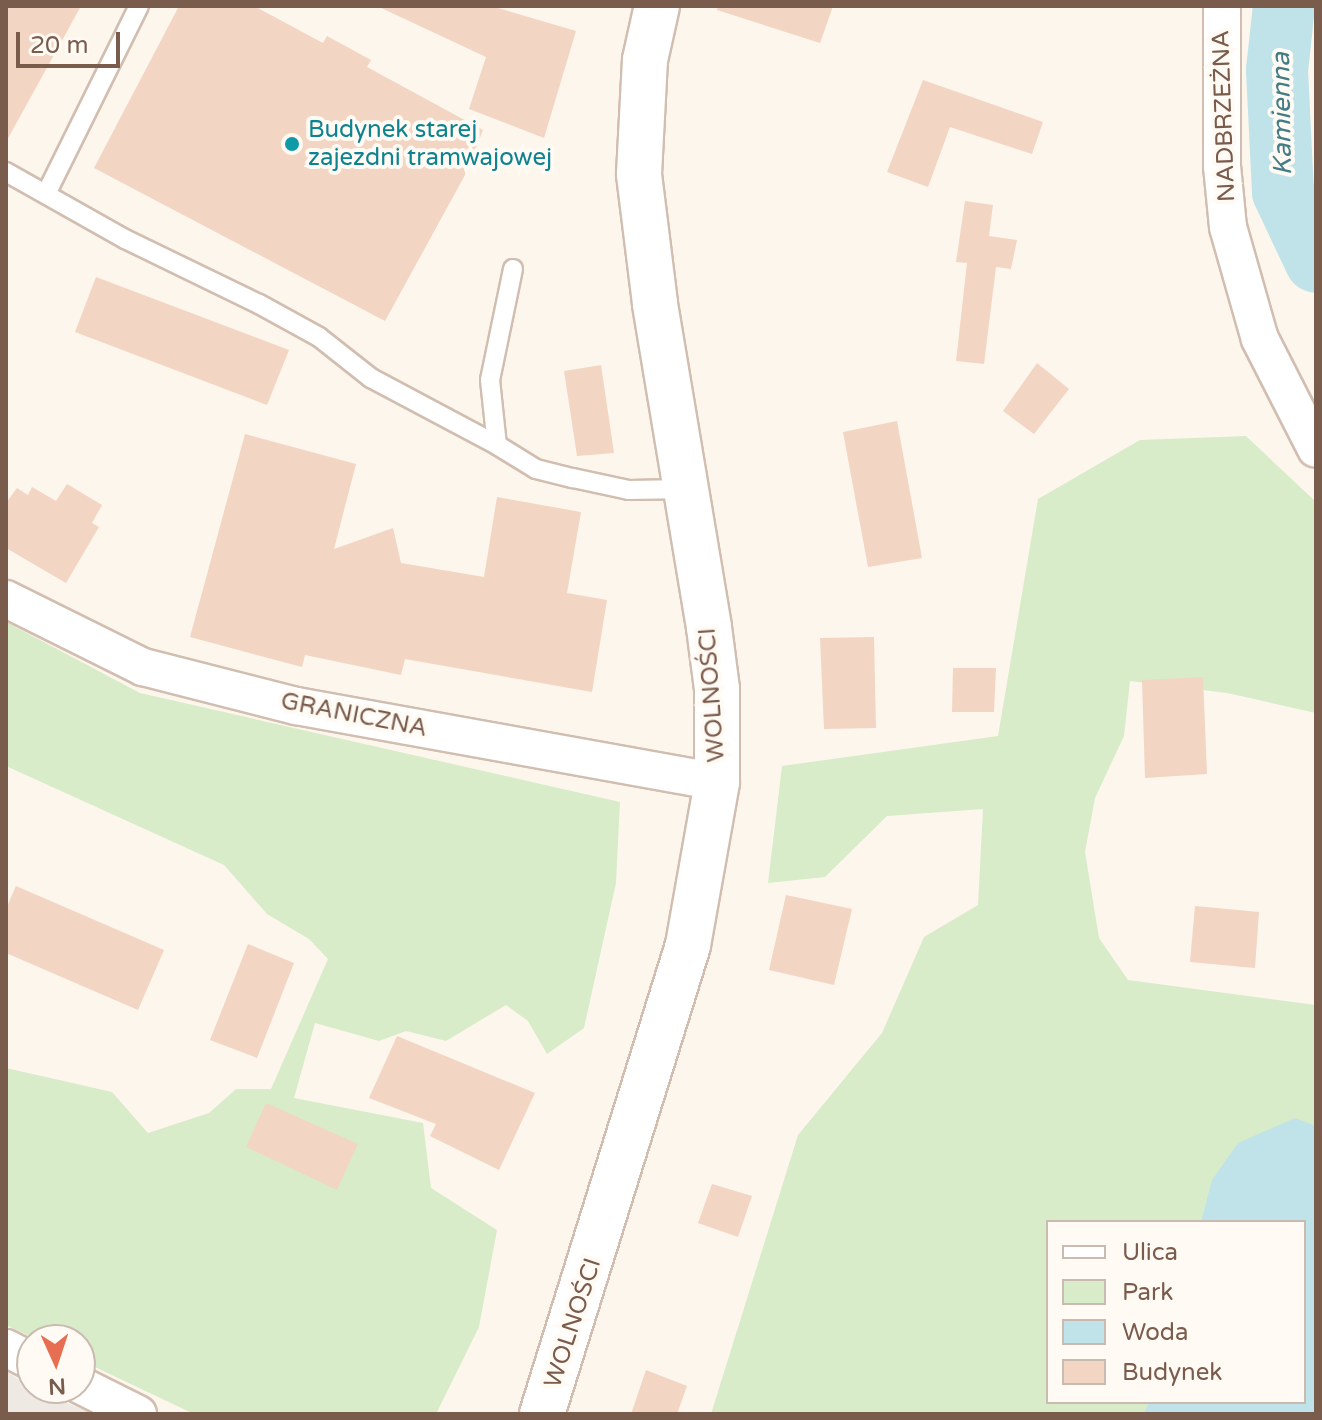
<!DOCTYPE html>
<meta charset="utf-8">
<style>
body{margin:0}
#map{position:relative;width:1322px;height:1420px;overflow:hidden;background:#fdf6ec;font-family:"Varela Round",sans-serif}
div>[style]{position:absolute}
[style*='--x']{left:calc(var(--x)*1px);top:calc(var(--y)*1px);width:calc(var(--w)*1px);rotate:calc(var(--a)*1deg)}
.industrial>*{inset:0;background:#efe9e4}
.green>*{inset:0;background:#d8ecc9}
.water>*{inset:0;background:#bfe3e8}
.river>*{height:62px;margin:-31px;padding:0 31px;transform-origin:31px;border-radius:31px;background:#bfe3e8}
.building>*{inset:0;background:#f3d5c3}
.roads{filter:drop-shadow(2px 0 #d1beb0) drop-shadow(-2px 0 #d1beb0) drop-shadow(0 2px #d1beb0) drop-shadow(0 -2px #d1beb0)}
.service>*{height:18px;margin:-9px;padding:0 9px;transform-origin:9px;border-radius:9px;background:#fff}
.minor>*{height:36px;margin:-18px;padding:0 18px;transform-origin:18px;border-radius:18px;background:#fff}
.tertiary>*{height:44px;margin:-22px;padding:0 22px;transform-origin:22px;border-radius:22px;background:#fff}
.dots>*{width:22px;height:22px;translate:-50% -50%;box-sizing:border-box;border:4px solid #fffaf3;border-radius:50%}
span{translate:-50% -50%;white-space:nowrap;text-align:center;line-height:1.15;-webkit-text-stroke:8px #fffaf3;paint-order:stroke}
.street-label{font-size:24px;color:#7a5c4d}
.culture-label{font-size:24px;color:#0d838f}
.left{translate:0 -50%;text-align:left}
.water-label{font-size:26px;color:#437c86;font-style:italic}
.frame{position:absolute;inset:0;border:8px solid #7a5c4d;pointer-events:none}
.legend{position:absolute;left:1046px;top:1220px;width:260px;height:184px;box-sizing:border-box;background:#fffaf3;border:2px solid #cabbb1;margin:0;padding:10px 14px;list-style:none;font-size:24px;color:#7a5c4d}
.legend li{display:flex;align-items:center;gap:16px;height:40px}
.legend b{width:40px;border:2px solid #cabbb1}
.north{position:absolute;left:16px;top:1324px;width:80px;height:80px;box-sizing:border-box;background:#fffaf3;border:2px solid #cabbb1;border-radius:50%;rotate:177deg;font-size:22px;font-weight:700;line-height:32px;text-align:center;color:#7a5c4d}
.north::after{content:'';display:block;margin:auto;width:28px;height:36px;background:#e76f51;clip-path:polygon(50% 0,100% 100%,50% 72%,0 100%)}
.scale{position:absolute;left:16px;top:32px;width:104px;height:36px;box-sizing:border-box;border:4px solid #7a5c4d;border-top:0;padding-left:10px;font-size:24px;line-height:28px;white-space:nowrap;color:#7a5c4d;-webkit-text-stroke:6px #fffaf3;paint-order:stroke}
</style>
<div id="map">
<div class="industrial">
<i style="clip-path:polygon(6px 1371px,32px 1388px,93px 1414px,6px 1414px)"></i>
</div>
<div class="green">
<i style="clip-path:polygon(evenodd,1246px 436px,1316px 502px,1316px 713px,1227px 693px,1130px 681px,1124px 736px,1095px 798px,1085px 852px,1099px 938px,1128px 980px,1316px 1005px,1316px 1414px,711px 1414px,798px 1135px,882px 1033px,924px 937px,978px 905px,983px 809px,887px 816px,825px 877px,768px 883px,782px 766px,998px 736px,1038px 499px,1140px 440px,1246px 436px,1048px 1222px,1304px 1222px,1304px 1402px,1048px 1402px,1048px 1222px)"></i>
<i style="clip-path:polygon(6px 622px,140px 693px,620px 802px,616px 883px,584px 1028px,547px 1054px,528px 1021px,506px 1005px,446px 1041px,406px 1031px,379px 1041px,315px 1023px,294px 1098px,423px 1123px,431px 1188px,497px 1230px,479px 1327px,436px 1414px,194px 1414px,80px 1360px,80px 1340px,38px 1340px,6px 1325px,6px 1068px,112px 1092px,148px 1133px,209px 1113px,236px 1089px,271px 1089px,328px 959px,309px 939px,267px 914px,224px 865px,6px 766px)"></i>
</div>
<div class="water">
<i style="clip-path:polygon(1295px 1118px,1316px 1126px,1316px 1414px,1144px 1414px,1149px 1402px,1304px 1402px,1304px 1222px,1201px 1222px,1212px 1180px,1238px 1143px)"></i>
</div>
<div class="river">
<i style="--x:1284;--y:6;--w:64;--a:96.2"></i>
<i style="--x:1277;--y:70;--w:122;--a:87.2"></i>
<i style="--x:1283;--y:192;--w:77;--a:64.8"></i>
</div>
<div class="building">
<i style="clip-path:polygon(6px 6px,81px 6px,6px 142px)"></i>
<i style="clip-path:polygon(179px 6px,254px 6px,323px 43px,327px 36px,371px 60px,367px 67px,483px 130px,465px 175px,385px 321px,94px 168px)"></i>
<i style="clip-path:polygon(377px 6px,491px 6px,576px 31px,544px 138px,469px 109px,486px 57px)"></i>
<i style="clip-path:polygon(718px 6px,833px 6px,820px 43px,717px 10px)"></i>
<i style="clip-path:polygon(923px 80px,1043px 122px,1032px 154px,950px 127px,928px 187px,887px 172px)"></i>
<i style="clip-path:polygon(965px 201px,993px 205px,989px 236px,1017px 240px,1011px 269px,996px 267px,984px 364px,956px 361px,967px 263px,956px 262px)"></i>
<i style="clip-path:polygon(96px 277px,289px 350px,267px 405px,75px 332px)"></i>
<i style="clip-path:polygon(1037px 363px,1069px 389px,1034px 434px,1003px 411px)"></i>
<i style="clip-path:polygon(601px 365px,614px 453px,577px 456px,564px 371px)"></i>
<i style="clip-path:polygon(897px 421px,922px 558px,868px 567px,843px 432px)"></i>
<i style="clip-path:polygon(245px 434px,356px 464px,334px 549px,393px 528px,401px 563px,484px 577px,497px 497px,581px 512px,567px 593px,607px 600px,592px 692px,405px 659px,401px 675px,305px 655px,302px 667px,190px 637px)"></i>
<i style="clip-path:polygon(67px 484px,102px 505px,92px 523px,99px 527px,66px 583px,6px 548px,6px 503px,17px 488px,28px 495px,32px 487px,56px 501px)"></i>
<i style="clip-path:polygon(874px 637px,876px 728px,824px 729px,820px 638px)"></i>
<i style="clip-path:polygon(953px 668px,996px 668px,994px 712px,952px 712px)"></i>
<i style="clip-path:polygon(1203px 677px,1207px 774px,1145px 778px,1142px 680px)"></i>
<i style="clip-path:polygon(16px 886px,164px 950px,138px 1010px,6px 953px,6px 909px)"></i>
<i style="clip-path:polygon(786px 895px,852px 909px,834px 985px,769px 970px)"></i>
<i style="clip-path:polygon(1195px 906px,1259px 912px,1255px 968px,1190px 962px)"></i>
<i style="clip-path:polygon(248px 944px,294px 963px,257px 1058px,210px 1040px)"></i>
<i style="clip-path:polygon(397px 1036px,535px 1093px,499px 1170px,430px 1136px,436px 1124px,369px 1098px)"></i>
<i style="clip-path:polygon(266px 1103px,358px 1144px,337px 1190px,246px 1147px)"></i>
<i style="clip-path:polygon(712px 1184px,752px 1196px,738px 1237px,698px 1223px)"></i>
<i style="clip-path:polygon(646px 1370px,687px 1386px,677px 1414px,631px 1414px)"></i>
</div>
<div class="roads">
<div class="service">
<i style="--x:6;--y:172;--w:137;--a:29.4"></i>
<i style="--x:125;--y:239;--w:149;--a:25.9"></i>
<i style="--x:259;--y:304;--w:68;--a:28.8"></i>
<i style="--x:319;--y:337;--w:66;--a:38.3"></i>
<i style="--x:371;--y:378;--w:143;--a:28"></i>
<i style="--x:46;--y:194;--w:210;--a:-63.7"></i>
<i style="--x:513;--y:269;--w:113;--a:101.7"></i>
<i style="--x:490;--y:380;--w:65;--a:83.9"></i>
<i style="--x:497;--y:445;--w:46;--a:31.6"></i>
<i style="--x:536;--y:469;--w:38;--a:14"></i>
<i style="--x:573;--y:478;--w:57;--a:12.1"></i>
<i style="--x:629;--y:490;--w:58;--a:-1"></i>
</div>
<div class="minor">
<i style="--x:1222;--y:6;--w:160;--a:90"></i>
<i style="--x:1222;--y:166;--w:61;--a:84.4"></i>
<i style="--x:1228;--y:227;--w:116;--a:74.1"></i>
<i style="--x:1260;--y:339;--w:123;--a:63"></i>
<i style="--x:6;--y:599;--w:153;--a:26.4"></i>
<i style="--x:143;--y:667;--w:158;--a:14.3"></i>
<i style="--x:296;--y:706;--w:428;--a:10.2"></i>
<i style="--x:6;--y:1348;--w:29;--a:27"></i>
<i style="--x:80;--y:1385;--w:65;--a:26.6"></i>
</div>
<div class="tertiary">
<i style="--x:542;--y:1414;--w:491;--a:-72.7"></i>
<i style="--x:688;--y:945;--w:166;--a:-79.9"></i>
<i style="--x:717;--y:782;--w:93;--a:-90"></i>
<i style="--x:717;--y:689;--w:63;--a:-97.4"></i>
<i style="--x:709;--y:627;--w:328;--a:-99.5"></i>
<i style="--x:655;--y:303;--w:130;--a:-97.1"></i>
<i style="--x:639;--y:174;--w:114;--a:-87"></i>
<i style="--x:645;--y:60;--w:55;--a:-77.5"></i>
</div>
</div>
<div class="dots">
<i style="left:292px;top:144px;background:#0f9aa8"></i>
</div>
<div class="street-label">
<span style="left:1224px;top:116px;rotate:-92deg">NADBRZEŻNA</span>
<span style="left:712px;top:695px;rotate:-94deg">WOLNOŚCI</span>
<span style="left:354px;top:715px;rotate:11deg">GRANICZNA</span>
<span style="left:573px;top:1323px;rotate:-72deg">WOLNOŚCI</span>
</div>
<div class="culture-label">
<span class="left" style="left:308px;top:144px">Budynek starej<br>zajezdni tramwajowej</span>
</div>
<div class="water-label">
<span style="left:1282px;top:114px;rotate:-91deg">Kamienna</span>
</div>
<div class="frame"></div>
<ul class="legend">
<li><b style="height:10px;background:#fff"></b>Ulica</li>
<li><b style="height:22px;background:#d8ecc9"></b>Park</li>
<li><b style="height:22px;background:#bfe3e8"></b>Woda</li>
<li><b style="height:22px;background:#f3d5c3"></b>Budynek</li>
</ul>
<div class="north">N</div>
<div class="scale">20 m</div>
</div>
